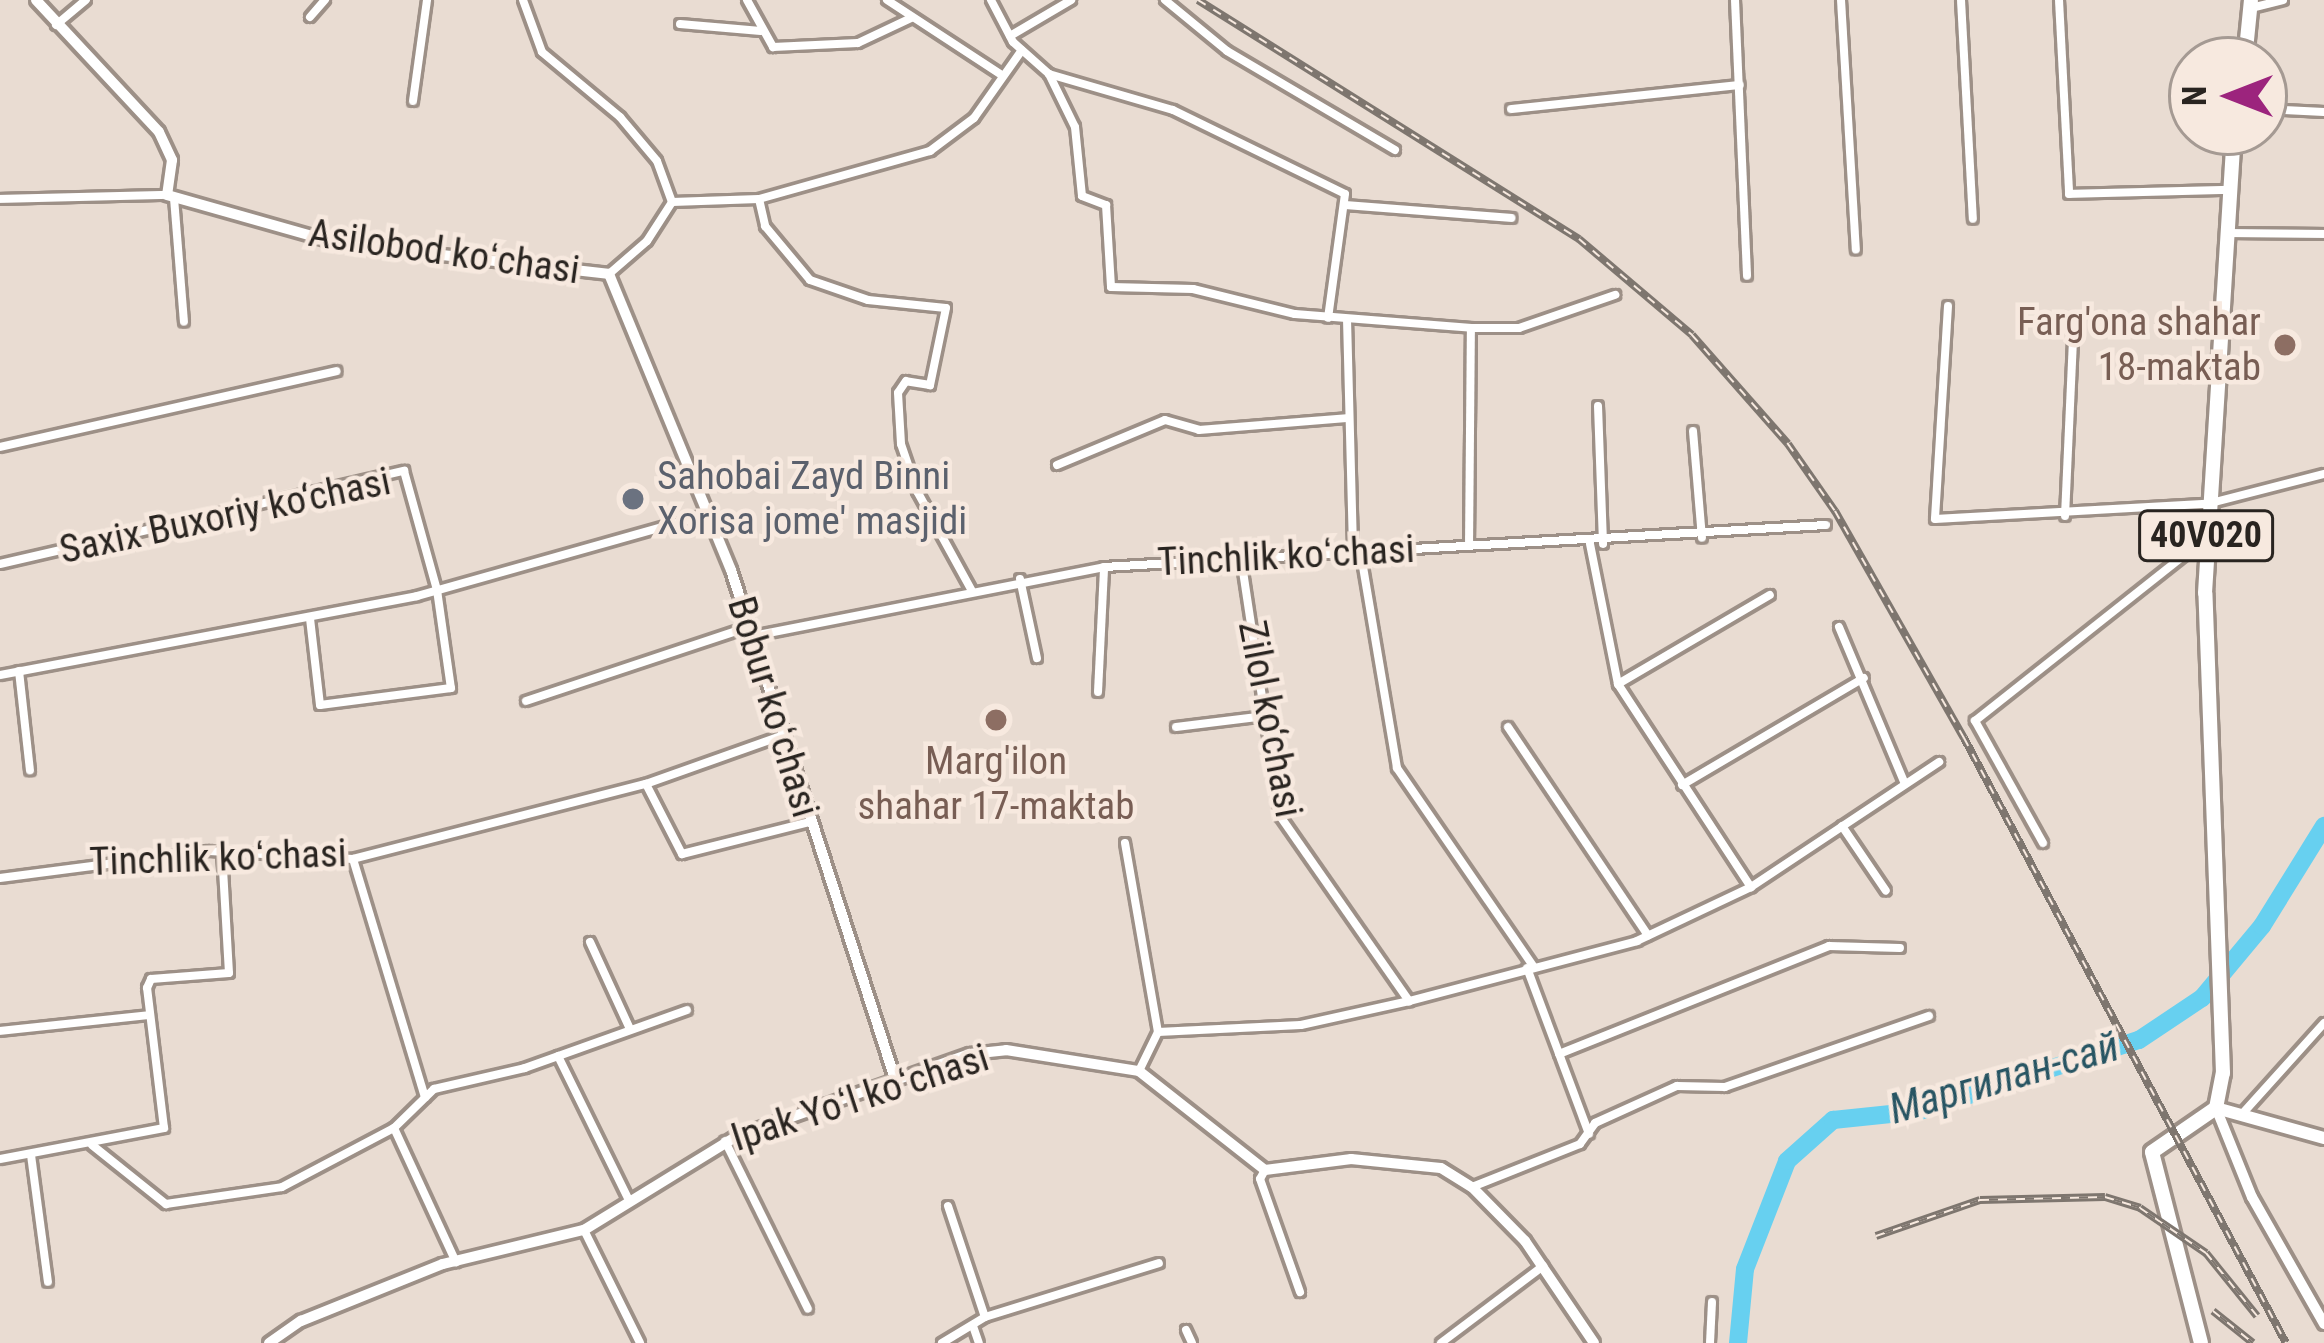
<!DOCTYPE html>
<meta charset="utf-8">
<style>
body{margin:0}
#map{position:relative;width:2324px;height:1343px;overflow:hidden;background:#e9dcd2;font-family:"Roboto Condensed",sans-serif}
div>[style]{position:absolute}
[style*='--x']{left:calc(var(--x)*1px);top:calc(var(--y)*1px);width:calc(var(--w)*1px);rotate:calc(var(--a)*1deg)}
.river>*{height:18px;margin:-9px;padding:0 9px;transform-origin:9px;border-radius:9px;background:#67d0f0}
.roads{filter:drop-shadow(3px 0 #9d9087) drop-shadow(-3px 0 #9d9087) drop-shadow(0 3px #9d9087) drop-shadow(0 -3px #9d9087)}
.minor>*{height:8px;margin:-4px;padding:0 4px;transform-origin:4px;border-radius:4px;background:#fff}
.tertiary>*{height:10px;margin:-5px;padding:0 5px;transform-origin:5px;border-radius:5px;background:#fff}
.secondary>*{height:12px;margin:-6px;padding:0 6px;transform-origin:6px;border-radius:6px;background:#fff}
.primary>*{height:14px;margin:-7px;padding:0 7px;transform-origin:7px;border-radius:7px;background:#fff}
.rail>*{height:8px;margin-top:-4px;transform-origin:0;background:repeating-linear-gradient(90deg,#f7e9df 0 9px,#7e766f 0 18px);box-sizing:border-box;border-block:3px solid #7e766f}
.dots>*{width:33px;height:33px;translate:-50% -50%;box-sizing:border-box;border:6px solid #f7e9df;border-radius:50%}
span{translate:-50% -50%;white-space:nowrap;text-align:center;line-height:1.15;-webkit-text-stroke:9px #f7e9df;paint-order:stroke}
.shield-label span{padding:3px 9px;background:#f7e9df;border:3px solid;border-radius:9px;-webkit-text-stroke-width:0}
.shield-label{font-size:36px;color:#292420;font-weight:700}
.street-label{font-size:39px;color:#292420}
.education-label{font-size:39px;color:#785e54}
.right{translate:-100% -50%;text-align:right}
.worship-label{font-size:39px;color:#5b616d}
.left{translate:0 -50%;text-align:left}
.water-label{font-size:42px;color:#285563;font-style:italic}
.north{position:absolute;left:2168px;top:36px;width:120px;height:120px;box-sizing:border-box;background:#f7e9df;border:3px solid #a59a93;border-radius:50%;rotate:270deg;font-size:33px;font-weight:700;line-height:48px;text-align:center;color:#292420}
.north::after{content:'';display:block;margin:auto;width:42px;height:54px;background:#9c247d;clip-path:polygon(50% 0,100% 100%,50% 72%,0 100%)}
</style>
<div id="map">
<div class="river">
<i style="--x:1738;--y:1343;--w:74;--a:-84.6"></i>
<i style="--x:1745;--y:1269;--w:116;--a:-68.7"></i>
<i style="--x:1787;--y:1161;--w:62;--a:-41.7"></i>
<i style="--x:1833;--y:1120;--w:87;--a:-5.9"></i>
<i style="--x:1920;--y:1111;--w:230;--a:-18"></i>
<i style="--x:2139;--y:1040;--w:76;--a:-33.7"></i>
<i style="--x:2202;--y:998;--w:94;--a:-50.2"></i>
<i style="--x:2262;--y:926;--w:118;--a:-58.2"></i>
</div>
<div class="roads">
<div class="minor">
<i style="--x:523;--y:0;--w:55;--a:69.9"></i>
<i style="--x:542;--y:52;--w:102;--a:39.8"></i>
<i style="--x:620;--y:117;--w:57;--a:49.9"></i>
<i style="--x:657;--y:161;--w:44;--a:69.9"></i>
<i style="--x:747;--y:0;--w:54;--a:61"></i>
<i style="--x:773;--y:47;--w:85;--a:-2.7"></i>
<i style="--x:858;--y:43;--w:59;--a:-25.3"></i>
<i style="--x:887;--y:0;--w:135;--a:33.2"></i>
<i style="--x:991;--y:0;--w:47;--a:62.4"></i>
<i style="--x:1013;--y:42;--w:48;--a:41.6"></i>
<i style="--x:1049;--y:74;--w:59;--a:63.9"></i>
<i style="--x:1075;--y:127;--w:69;--a:84.2"></i>
<i style="--x:1082;--y:196;--w:26;--a:21"></i>
<i style="--x:1106;--y:205;--w:82;--a:86.5"></i>
<i style="--x:1111;--y:287;--w:82;--a:1.4"></i>
<i style="--x:1193;--y:289;--w:105;--a:13.8"></i>
<i style="--x:1295;--y:314;--w:177;--a:4.5"></i>
<i style="--x:1471;--y:328;--w:48;--a:0"></i>
<i style="--x:1519;--y:328;--w:102;--a:-19"></i>
<i style="--x:1165;--y:0;--w:80;--a:39.4"></i>
<i style="--x:1227;--y:51;--w:195;--a:30.5"></i>
<i style="--x:1735;--y:0;--w:276;--a:87.5"></i>
<i style="--x:1841;--y:0;--w:250;--a:86.6"></i>
<i style="--x:1961;--y:0;--w:219;--a:86.9"></i>
<i style="--x:2059;--y:0;--w:194;--a:87"></i>
<i style="--x:2069;--y:194;--w:158;--a:-1.5"></i>
<i style="--x:2251;--y:8;--w:33;--a:-14"></i>
<i style="--x:310;--y:17;--w:23;--a:-49"></i>
<i style="--x:680;--y:24;--w:81;--a:4.9"></i>
<i style="--x:56;--y:25;--w:39;--a:-40"></i>
<i style="--x:1010;--y:36;--w:71;--a:-30.5"></i>
<i style="--x:1049;--y:74;--w:129;--a:16.2"></i>
<i style="--x:1173;--y:110;--w:191;--a:26"></i>
<i style="--x:1345;--y:194;--w:125;--a:97.8"></i>
<i style="--x:413;--y:101;--w:102;--a:-82.1"></i>
<i style="--x:1511;--y:109;--w:230;--a:-6"></i>
<i style="--x:2264;--y:109;--w:60;--a:2.9"></i>
<i style="--x:174;--y:198;--w:124;--a:85.4"></i>
<i style="--x:0;--y:199;--w:167;--a:-1.4"></i>
<i style="--x:759;--y:199;--w:28;--a:77"></i>
<i style="--x:765;--y:226;--w:70;--a:50.2"></i>
<i style="--x:810;--y:280;--w:61;--a:19"></i>
<i style="--x:868;--y:300;--w:78;--a:5.9"></i>
<i style="--x:946;--y:308;--w:79;--a:101.7"></i>
<i style="--x:930;--y:385;--w:24;--a:-171"></i>
<i style="--x:906;--y:381;--w:14;--a:124"></i>
<i style="--x:898;--y:393;--w:51;--a:86.6"></i>
<i style="--x:901;--y:444;--w:50;--a:71.2"></i>
<i style="--x:917;--y:491;--w:114;--a:61.2"></i>
<i style="--x:1346;--y:205;--w:166;--a:4.5"></i>
<i style="--x:2230;--y:233;--w:94;--a:0.6"></i>
<i style="--x:609;--y:274;--w:50;--a:-41"></i>
<i style="--x:647;--y:241;--w:46;--a:-57.3"></i>
<i style="--x:672;--y:202;--w:87;--a:-2"></i>
<i style="--x:759;--y:199;--w:178;--a:-15.7"></i>
<i style="--x:930;--y:151;--w:55;--a:-36.9"></i>
<i style="--x:974;--y:118;--w:83;--a:-54.8"></i>
<i style="--x:1948;--y:306;--w:213;--a:93.5"></i>
<i style="--x:1935;--y:519;--w:272;--a:-3.2"></i>
<i style="--x:2207;--y:504;--w:121;--a:-14.4"></i>
<i style="--x:1347;--y:319;--w:231;--a:88.5"></i>
<i style="--x:1598;--y:406;--w:138;--a:87.9"></i>
<i style="--x:1693;--y:431;--w:107;--a:85.2"></i>
<i style="--x:0;--y:447;--w:345;--a:-12.7"></i>
<i style="--x:1057;--y:465;--w:117;--a:-22.6"></i>
<i style="--x:1165;--y:420;--w:35;--a:16"></i>
<i style="--x:1199;--y:430;--w:148;--a:-4.6"></i>
<i style="--x:2065;--y:516;--w:196;--a:-87.4"></i>
<i style="--x:1590;--y:544;--w:143;--a:78.7"></i>
<i style="--x:1618;--y:684;--w:243;--a:56.8"></i>
<i style="--x:1469;--y:546;--w:218;--a:-89.5"></i>
<i style="--x:1360;--y:549;--w:222;--a:80.4"></i>
<i style="--x:1397;--y:768;--w:240;--a:55.5"></i>
<i style="--x:1241;--y:558;--w:261;--a:81.4"></i>
<i style="--x:1280;--y:816;--w:226;--a:55.1"></i>
<i style="--x:1409;--y:1001;--w:236;--a:-14.7"></i>
<i style="--x:1637;--y:941;--w:126;--a:-25.3"></i>
<i style="--x:1751;--y:887;--w:226;--a:-33.6"></i>
<i style="--x:0;--y:564;--w:415;--a:-13"></i>
<i style="--x:404;--y:471;--w:123;--a:74.5"></i>
<i style="--x:437;--y:590;--w:99;--a:81.9"></i>
<i style="--x:451;--y:688;--w:132;--a:172.6"></i>
<i style="--x:320;--y:705;--w:87;--a:-96.6"></i>
<i style="--x:1020;--y:579;--w:81;--a:77.9"></i>
<i style="--x:1839;--y:627;--w:170;--a:67.2"></i>
<i style="--x:753;--y:636;--w:358;--a:-11.1"></i>
<i style="--x:1104;--y:567;--w:723;--a:-3.33"></i>
<i style="--x:19;--y:671;--w:100;--a:83.7"></i>
<i style="--x:0;--y:675;--w:424;--a:-10.7"></i>
<i style="--x:417;--y:596;--w:303;--a:-15.7"></i>
<i style="--x:1618;--y:684;--w:176;--a:-30.4"></i>
<i style="--x:1098;--y:692;--w:124;--a:-87.2"></i>
<i style="--x:526;--y:701;--w:234;--a:-18.4"></i>
<i style="--x:1176;--y:727;--w:90;--a:-7"></i>
<i style="--x:1508;--y:727;--w:251;--a:56.1"></i>
<i style="--x:646;--y:784;--w:79;--a:62.8"></i>
<i style="--x:682;--y:854;--w:131;--a:-14.1"></i>
<i style="--x:1682;--y:785;--w:211;--a:-30.5"></i>
<i style="--x:1842;--y:826;--w:78;--a:55.9"></i>
<i style="--x:1125;--y:843;--w:192;--a:80.1"></i>
<i style="--x:2043;--y:843;--w:140;--a:-119.1"></i>
<i style="--x:1975;--y:721;--w:295;--a:-38.4"></i>
<i style="--x:353;--y:859;--w:249;--a:73.2"></i>
<i style="--x:0;--y:878;--w:211;--a:-7.4"></i>
<i style="--x:209;--y:851;--w:144;--a:3.2"></i>
<i style="--x:353;--y:859;--w:302;--a:-14.4"></i>
<i style="--x:646;--y:784;--w:143;--a:-19.6"></i>
<i style="--x:590;--y:942;--w:96;--a:65.3"></i>
<i style="--x:1527;--y:968;--w:177;--a:69.5"></i>
<i style="--x:0;--y:1031;--w:150;--a:-6.1"></i>
<i style="--x:1559;--y:1054;--w:291;--a:-21.8"></i>
<i style="--x:1829;--y:946;--w:71;--a:1.6"></i>
<i style="--x:558;--y:1056;--w:158;--a:63.8"></i>
<i style="--x:1139;--y:1071;--w:43;--a:-64"></i>
<i style="--x:1158;--y:1032;--w:143;--a:-2.8"></i>
<i style="--x:1301;--y:1025;--w:111;--a:-12.5"></i>
<i style="--x:2243;--y:1113;--w:121;--a:-48"></i>
<i style="--x:394;--y:1128;--w:148;--a:65.2"></i>
<i style="--x:725;--y:1141;--w:187;--a:63.7"></i>
<i style="--x:92;--y:1145;--w:95;--a:38.6"></i>
<i style="--x:166;--y:1204;--w:117;--a:-8.3"></i>
<i style="--x:282;--y:1187;--w:127;--a:-27.8"></i>
<i style="--x:394;--y:1128;--w:56;--a:-44.3"></i>
<i style="--x:434;--y:1089;--w:93;--a:-13"></i>
<i style="--x:525;--y:1068;--w:172;--a:-19.7"></i>
<i style="--x:31;--y:1155;--w:128;--a:82.4"></i>
<i style="--x:0;--y:1159;--w:167;--a:-10.7"></i>
<i style="--x:164;--y:1128;--w:141;--a:-96.9"></i>
<i style="--x:147;--y:988;--w:10;--a:-66"></i>
<i style="--x:151;--y:979;--w:78;--a:-4.4"></i>
<i style="--x:229;--y:973;--w:121;--a:-93.3"></i>
<i style="--x:1265;--y:1170;--w:10;--a:119"></i>
<i style="--x:1260;--y:1179;--w:120;--a:70.5"></i>
<i style="--x:1472;--y:1187;--w:116;--a:-21.7"></i>
<i style="--x:1580;--y:1144;--w:26;--a:-54"></i>
<i style="--x:1595;--y:1123;--w:90;--a:-24.3"></i>
<i style="--x:1677;--y:1086;--w:48;--a:1.2"></i>
<i style="--x:1725;--y:1087;--w:216;--a:-19.2"></i>
<i style="--x:948;--y:1206;--w:117;--a:71.6"></i>
<i style="--x:584;--y:1230;--w:126;--a:63.6"></i>
<i style="--x:973;--y:1326;--w:18;--a:71"></i>
<i style="--x:1186;--y:1330;--w:14;--a:65"></i>
<i style="--x:942;--y:1343;--w:50;--a:-31.2"></i>
<i style="--x:985;--y:1317;--w:182;--a:-17.2"></i>
<i style="--x:1441;--y:1343;--w:128;--a:-37"></i>
<i style="--x:1710;--y:1343;--w:41;--a:-87.2"></i>
</div>
<div class="tertiary">
<i style="--x:36;--y:0;--w:180;--a:47"></i>
<i style="--x:159;--y:132;--w:31;--a:65"></i>
<i style="--x:172;--y:160;--w:35;--a:98"></i>
<i style="--x:167;--y:195;--w:177;--a:15.8"></i>
<i style="--x:337;--y:243;--w:274;--a:6.5"></i>
<i style="--x:609;--y:274;--w:320;--a:67.6"></i>
<i style="--x:731;--y:570;--w:535;--a:72.14"></i>
<i style="--x:2216;--y:1108;--w:96;--a:68"></i>
<i style="--x:2252;--y:1197;--w:146;--a:60.4"></i>
<i style="--x:269;--y:1343;--w:39;--a:-35"></i>
<i style="--x:301;--y:1321;--w:153;--a:-21.9"></i>
<i style="--x:443;--y:1264;--w:145;--a:-13.6"></i>
<i style="--x:584;--y:1230;--w:177;--a:-31.6"></i>
<i style="--x:735;--y:1137;--w:249;--a:-19.5"></i>
<i style="--x:970;--y:1054;--w:36;--a:-6"></i>
<i style="--x:1006;--y:1050;--w:135;--a:9"></i>
<i style="--x:1139;--y:1071;--w:160;--a:38.2"></i>
<i style="--x:1265;--y:1170;--w:87;--a:-7.3"></i>
<i style="--x:1351;--y:1159;--w:90;--a:5.7"></i>
<i style="--x:1441;--y:1168;--w:36;--a:32"></i>
<i style="--x:1472;--y:1187;--w:76;--a:45.5"></i>
<i style="--x:1525;--y:1241;--w:123;--a:55.9"></i>
</div>
<div class="secondary">
<i style="--x:2216;--y:1108;--w:112;--a:15.5"></i>
</div>
<div class="primary">
<i style="--x:2245;--y:60;--w:60;--a:-84.3"></i>
<i style="--x:2201;--y:1343;--w:197;--a:-104.4"></i>
<i style="--x:2152;--y:1152;--w:78;--a:-34.5"></i>
<i style="--x:2216;--y:1108;--w:36;--a:-79"></i>
<i style="--x:2223;--y:1073;--w:480;--a:-92.1"></i>
<i style="--x:2205;--y:593;--w:462;--a:-86.4"></i>
</div>
</div>
<div class="rail">
<i style="--x:1198;--y:0;--w:450;--a:32.1"></i>
<i style="--x:1579;--y:239;--w:148;--a:40.3"></i>
<i style="--x:1692;--y:335;--w:145;--a:48.6"></i>
<i style="--x:1788;--y:444;--w:82;--a:55"></i>
<i style="--x:1835;--y:511;--w:261;--a:60.4"></i>
<i style="--x:1964;--y:738;--w:685;--a:61.98"></i>
<i style="--x:1876;--y:1236;--w:110;--a:-19.1"></i>
<i style="--x:1980;--y:1200;--w:125;--a:-1.4"></i>
<i style="--x:2105;--y:1197;--w:37;--a:17"></i>
<i style="--x:2140;--y:1208;--w:80;--a:34.3"></i>
<i style="--x:2206;--y:1253;--w:81;--a:51"></i>
<i style="--x:2213;--y:1311;--w:51;--a:38.7"></i>
</div>
<div class="dots">
<i style="left:2285px;top:345px;background:#8d6e63"></i>
<i style="left:633px;top:499px;background:#6b7280"></i>
<i style="left:996px;top:720px;background:#8d6e63"></i>
</div>
<div class="shield-label">
<span style="left:2206px;top:536px">40V020</span>
</div>
<div class="street-label">
<span style="left:444px;top:252px;rotate:8deg">Asilobod koʻchasi</span>
<span style="left:225px;top:516px;rotate:-12deg">Saxix Buxoriy ko‘chasi</span>
<span style="left:1286px;top:556px;rotate:-3deg">Tinchlik koʻchasi</span>
<span style="left:773px;top:707px;rotate:73deg">Bobur koʻchasi</span>
<span style="left:1270px;top:719px;rotate:79deg">Zilol ko‘chasi</span>
<span style="left:218px;top:858px;rotate:-2deg">Tinchlik koʻchasi</span>
<span style="left:860px;top:1098px;rotate:-18deg">Ipak Yoʻl koʻchasi</span>
</div>
<div class="education-label">
<span class="right" style="left:2261px;top:345px">Farg'ona shahar<br>18-maktab</span>
<span style="left:996px;top:784px">Marg'ilon<br>shahar 17-maktab</span>
</div>
<div class="worship-label">
<span class="left" style="left:657px;top:499px">Sahobai Zayd Binni<br>Xorisa jome' masjidi</span>
</div>
<div class="water-label">
<span style="left:2004px;top:1078px;rotate:-16deg">Маргилан-сай</span>
</div>
<div class="north">N</div>
</div>
